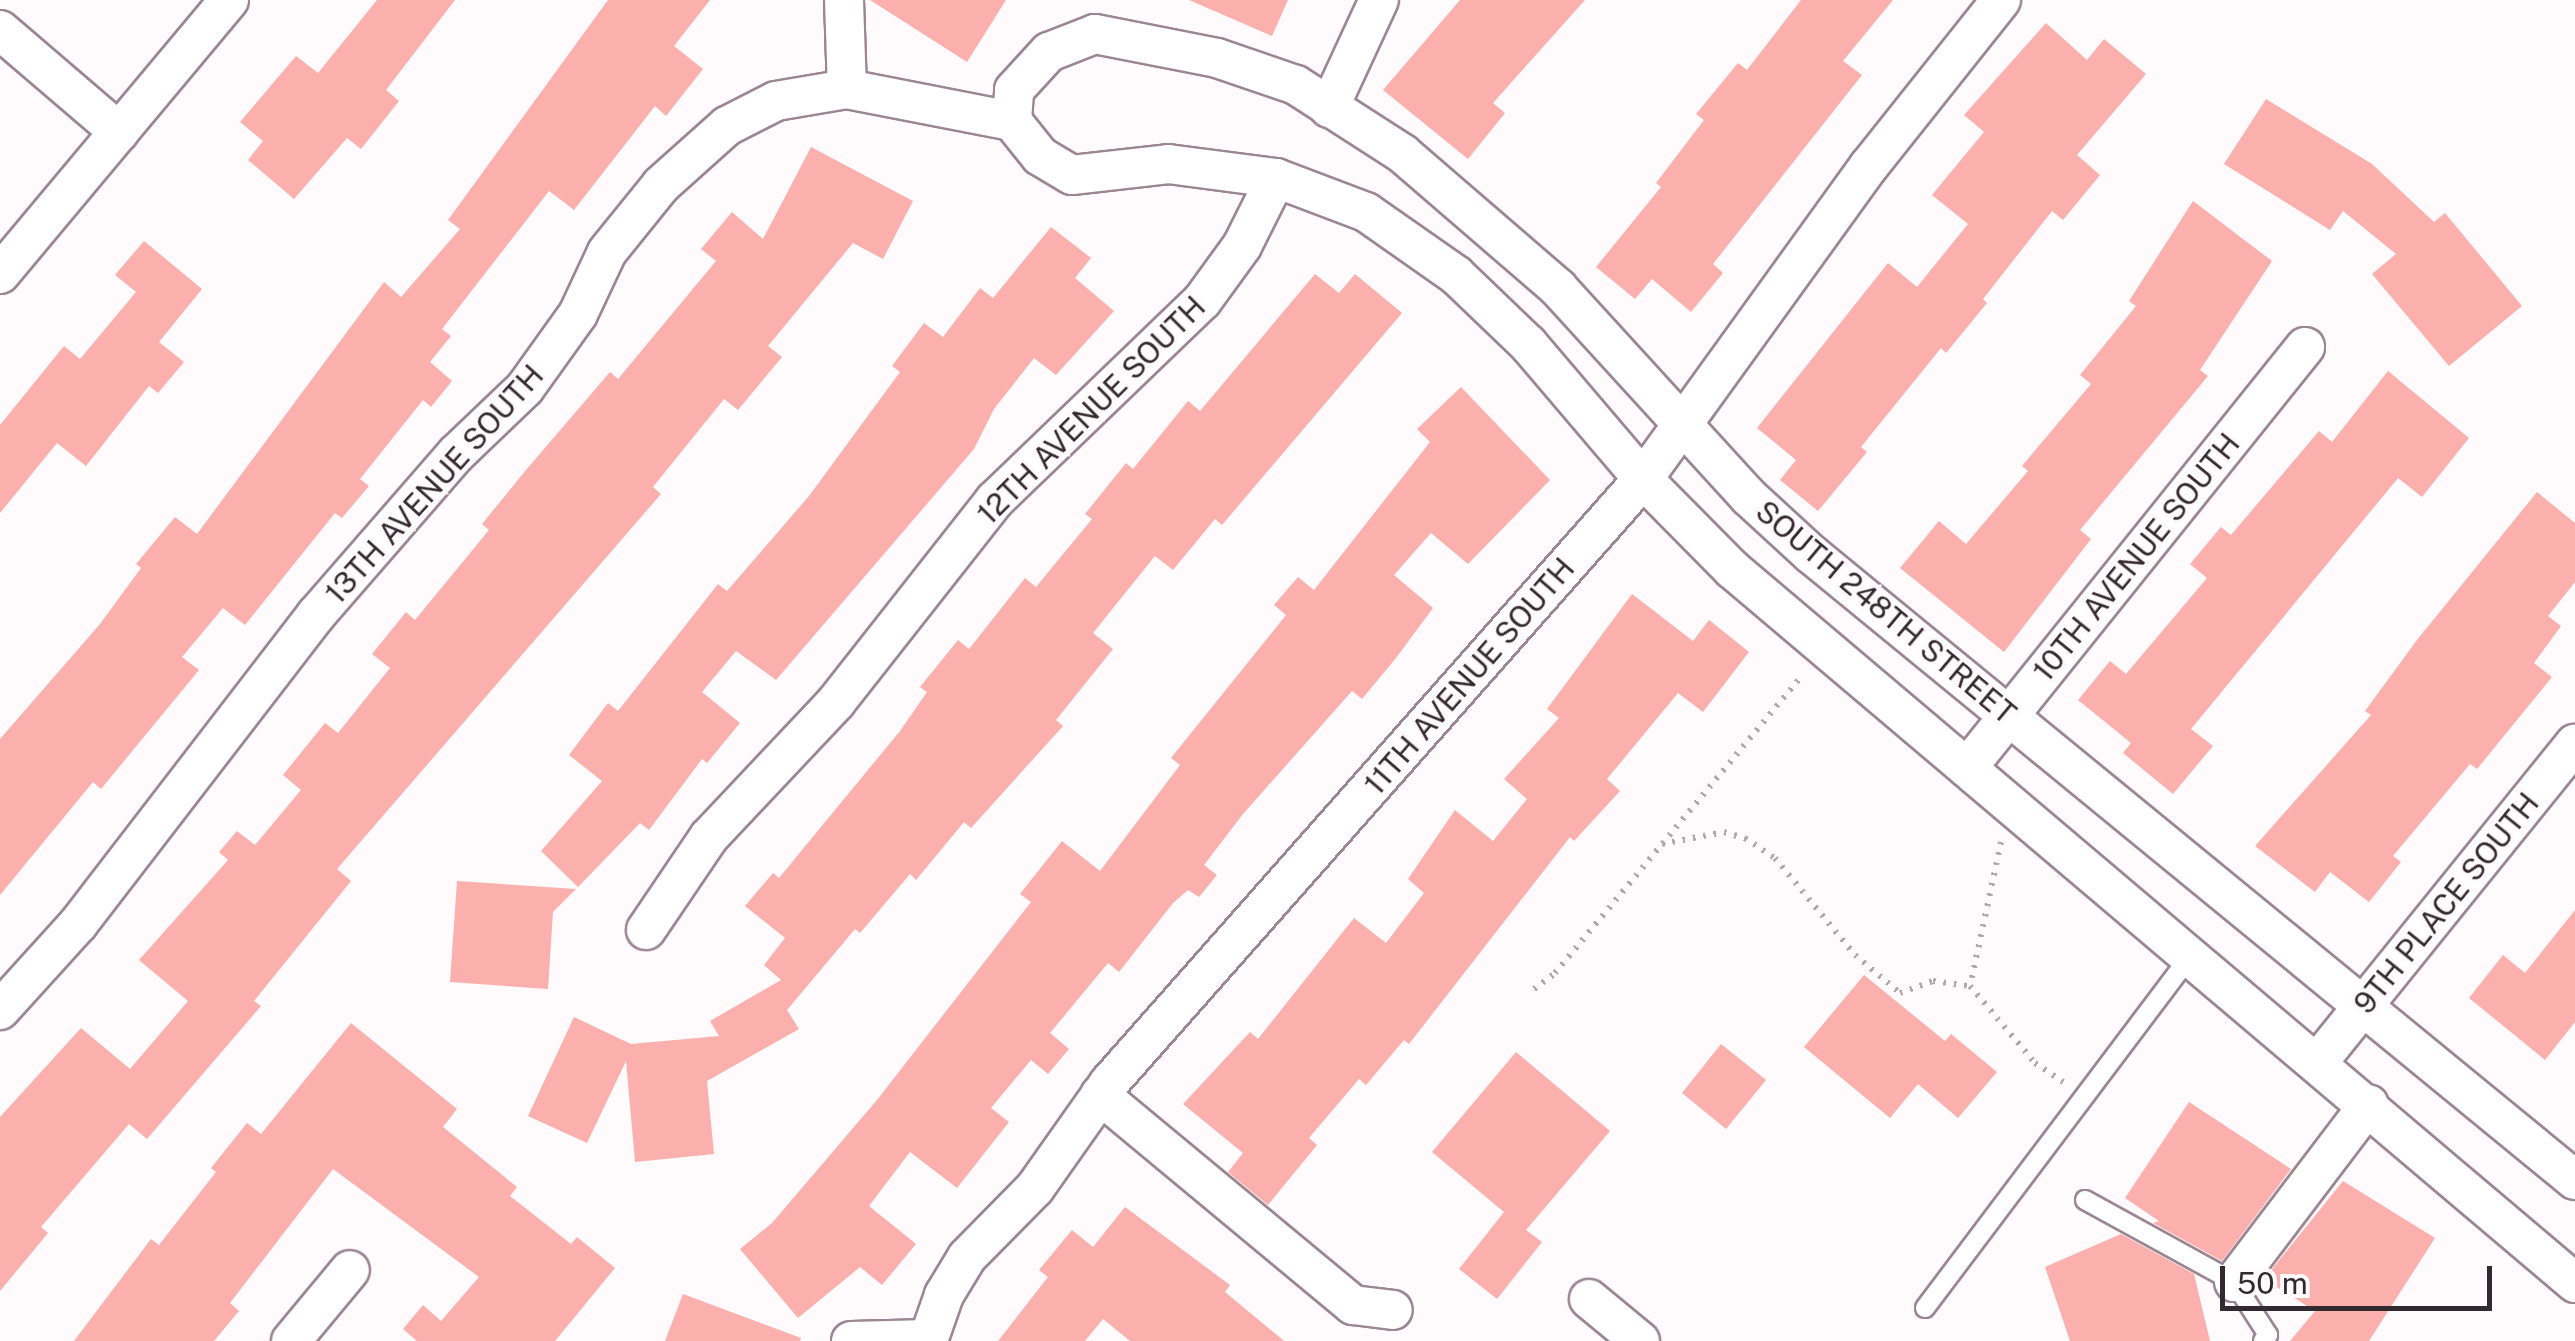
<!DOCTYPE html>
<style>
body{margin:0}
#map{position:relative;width:2575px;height:1341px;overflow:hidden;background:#fffafc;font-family:"Public Sans",sans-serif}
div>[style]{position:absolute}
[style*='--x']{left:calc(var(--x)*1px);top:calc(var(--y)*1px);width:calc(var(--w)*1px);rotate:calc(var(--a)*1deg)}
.building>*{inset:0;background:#fcb0ae}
.path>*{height:6px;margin-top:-3px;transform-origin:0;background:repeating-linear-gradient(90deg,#afa9ac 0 2.5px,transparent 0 10.5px)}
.roads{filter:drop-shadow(2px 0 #9b8691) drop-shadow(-2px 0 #9b8691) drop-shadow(0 2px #9b8691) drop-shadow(0 -2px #9b8691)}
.lane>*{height:18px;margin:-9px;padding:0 9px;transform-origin:9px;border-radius:9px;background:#fff}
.street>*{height:38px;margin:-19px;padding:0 19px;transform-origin:19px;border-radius:19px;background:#fff}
span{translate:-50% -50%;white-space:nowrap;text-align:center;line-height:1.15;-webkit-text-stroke:8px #fffafc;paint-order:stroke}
.street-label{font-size:30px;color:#322a2e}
.scale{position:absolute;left:2220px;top:1266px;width:272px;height:45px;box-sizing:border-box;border:5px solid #322a2e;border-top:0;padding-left:12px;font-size:30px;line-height:35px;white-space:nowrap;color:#322a2e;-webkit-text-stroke:8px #fffafc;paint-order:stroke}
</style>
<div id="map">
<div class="building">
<i style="clip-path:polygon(377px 0,455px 0,386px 90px,399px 101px,361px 149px,347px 138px,294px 199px,248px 160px,263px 141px,240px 122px,296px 56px,318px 73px)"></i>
<i style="clip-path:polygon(608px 0,710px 0,674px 46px,703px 69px,666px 116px,655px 106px,574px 210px,549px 191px,442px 329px,451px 336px,430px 362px,452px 381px,431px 407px,423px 400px,360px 479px,369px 486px,342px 518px,335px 513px,245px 625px,223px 608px,182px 657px,199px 670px,101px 789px,93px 782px,0 895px,0 739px,100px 624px,141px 568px,136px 564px,175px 517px,197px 534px,384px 282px,401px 297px,460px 229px,448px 220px)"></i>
<i style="clip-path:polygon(870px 0,1006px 0,967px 62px)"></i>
<i style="clip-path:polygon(1189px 0,1288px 0,1272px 36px)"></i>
<i style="clip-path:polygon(1460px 0,1585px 0,1493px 103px,1505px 113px,1468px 159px,1383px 90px)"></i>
<i style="clip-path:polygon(1801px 0,1893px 0,1843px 61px,1862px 75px,1713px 264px,1723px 273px,1691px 312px,1652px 279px,1635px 299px,1596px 267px,1661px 187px,1656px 183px,1704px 120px,1696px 114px,1738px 63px,1747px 70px)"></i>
<i style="clip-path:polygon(2046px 23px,2087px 60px,2104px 39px,2146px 74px,2077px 155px,2100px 175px,2063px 220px,2052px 211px,1983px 299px,1987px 303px,1946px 353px,1941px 348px,1861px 447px,1867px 452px,1818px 511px,1780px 480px,1796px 460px,1757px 428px,1888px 263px,1917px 287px,1968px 224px,1932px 195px,1984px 132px,1964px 115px)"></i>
<i style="clip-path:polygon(2266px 99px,2372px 164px,2434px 222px,2445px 213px,2522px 306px,2449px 366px,2372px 274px,2396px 254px,2343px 211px,2330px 230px,2224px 164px)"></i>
<i style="clip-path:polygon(811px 147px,913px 201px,883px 259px,853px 243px,768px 346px,782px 357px,738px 410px,724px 399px,653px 487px,661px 494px,337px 869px,351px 881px,254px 1001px,261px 1006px,147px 1139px,129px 1124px,41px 1227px,48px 1233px,0 1291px,0 1117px,81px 1028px,130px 1069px,188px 1001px,139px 960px,228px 860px,219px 852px,237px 831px,255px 845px,301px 790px,283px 775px,325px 723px,338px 733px,390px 668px,372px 654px,406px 612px,415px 620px,489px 530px,482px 524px,526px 470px,610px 372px,618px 379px,716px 261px,701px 249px,732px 212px,763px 239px)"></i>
<i style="clip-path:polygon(2193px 201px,2272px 261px,2200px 370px,2208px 376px,2080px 530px,2091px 539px,2004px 652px,1900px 568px,1939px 521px,1966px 544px,2028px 471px,2022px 466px,2091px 384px,2080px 375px,2136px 306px,2129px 301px)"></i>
<i style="clip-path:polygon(1051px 227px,1091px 258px,1075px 278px,1114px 311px,1056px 375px,1034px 358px,994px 409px,974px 449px,776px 680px,736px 651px,702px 692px,740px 723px,707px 763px,702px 759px,649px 830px,640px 823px,578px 887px,541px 851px,602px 781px,569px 755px,608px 703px,618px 711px,718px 584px,727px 591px,809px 496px,900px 372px,892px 366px,924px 323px,943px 337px,980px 288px,993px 298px)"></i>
<i style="clip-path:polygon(144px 241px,202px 289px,159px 342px,184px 362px,158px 393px,149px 386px,86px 466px,57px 443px,0 513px,0 425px,64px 346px,80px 359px,136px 292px,115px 275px)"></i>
<i style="clip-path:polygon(1315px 274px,1339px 293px,1355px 274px,1402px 313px,1222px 525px,1215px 519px,1173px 570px,1155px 556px,1093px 633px,1113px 649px,1056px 720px,1063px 726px,971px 828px,964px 822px,916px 880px,910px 874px,860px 933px,855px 929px,787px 1010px,799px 1029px,707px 1081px,714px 1154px,635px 1162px,626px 1061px,587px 1143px,528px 1116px,574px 1017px,631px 1044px,719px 1036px,710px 1021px,781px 980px,764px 965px,785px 938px,745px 906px,773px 873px,779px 878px,900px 731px,927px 692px,920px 687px,958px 640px,969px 649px,1025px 578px,1036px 587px,1092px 519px,1085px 514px,1126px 463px,1133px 469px,1188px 401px,1200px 411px)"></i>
<i style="clip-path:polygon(2388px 371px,2469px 438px,2422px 497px,2398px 478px,2191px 729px,2213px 746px,2173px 794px,2123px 753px,2131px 743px,2078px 700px,2110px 661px,2126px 674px,2207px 578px,2190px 564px,2221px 527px,2231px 535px,2319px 431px,2332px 442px)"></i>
<i style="clip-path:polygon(1461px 387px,1550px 480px,1468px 564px,1431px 533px,1394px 575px,1433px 608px,1396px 658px,1362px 699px,1352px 691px,1243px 814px,1204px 865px,1217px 875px,1199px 897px,1188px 890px,1173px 903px,1119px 972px,1108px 963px,1050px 1033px,1069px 1049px,1048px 1074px,1031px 1060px,991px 1108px,1009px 1122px,957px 1188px,910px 1152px,869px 1206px,916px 1244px,882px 1285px,860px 1267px,798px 1318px,740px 1249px,772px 1223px,877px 1100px,1031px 902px,1020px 894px,1062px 841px,1100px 871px,1180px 765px,1171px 758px,1286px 615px,1274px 605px,1298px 577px,1314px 590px,1430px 442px,1417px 429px)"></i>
<i style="clip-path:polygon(2537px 492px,2575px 523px,2575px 582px,2548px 616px,2561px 626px,2534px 663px,2552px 677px,2477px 769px,2470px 764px,2393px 856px,2401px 862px,2369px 902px,2330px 872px,2315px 892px,2255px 846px,2371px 715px,2365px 711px,2417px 640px)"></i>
<i style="clip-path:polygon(1632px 594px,1693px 641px,1709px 620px,1749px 652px,1703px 712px,1678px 693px,1607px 779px,1620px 791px,1574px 841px,1570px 837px,1409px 1044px,1404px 1040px,1366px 1085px,1359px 1079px,1309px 1138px,1317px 1145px,1268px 1205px,1228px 1172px,1243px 1153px,1183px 1104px,1250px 1032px,1258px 1039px,1354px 918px,1386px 943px,1424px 893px,1408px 879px,1455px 810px,1493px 841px,1527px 799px,1504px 779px,1559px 718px,1547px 709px)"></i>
<i style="clip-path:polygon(457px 881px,576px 889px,553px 912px,548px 989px,450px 982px)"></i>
<i style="clip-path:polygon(2575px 910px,2575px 1022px,2545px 1060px,2469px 998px,2503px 955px,2525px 973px)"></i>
<i style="clip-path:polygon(1864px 975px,1945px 1041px,1951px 1034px,1997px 1072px,1958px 1118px,1918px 1084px,1890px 1118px,1804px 1047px)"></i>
<i style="clip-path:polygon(351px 1023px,457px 1109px,443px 1127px,517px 1187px,510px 1196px,571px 1244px,577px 1237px,615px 1268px,555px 1341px,417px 1341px,403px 1329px,423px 1305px,441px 1321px,479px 1277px,333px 1169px,230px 1303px,239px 1311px,214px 1341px,74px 1341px,151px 1239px,159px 1245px,216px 1172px,211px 1168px,247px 1123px,261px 1134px)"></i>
<i style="clip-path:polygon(1721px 1044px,1766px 1080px,1726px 1129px,1682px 1093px)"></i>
<i style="clip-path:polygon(1516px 1052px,1610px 1131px,1526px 1230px,1542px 1242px,1497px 1299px,1459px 1269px,1504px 1212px,1432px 1152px)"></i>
<i style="clip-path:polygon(2189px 1102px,2291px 1169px,2222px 1261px,2153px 1223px,2159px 1221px,2125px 1198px)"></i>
<i style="clip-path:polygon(2343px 1181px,2435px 1238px,2369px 1341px,2290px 1341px,2315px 1311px,2264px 1279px)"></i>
<i style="clip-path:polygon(1125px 1207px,1230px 1285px,1225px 1292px,1284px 1341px,1130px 1341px,1103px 1319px,1085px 1341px,998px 1341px,1048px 1277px,1039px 1270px,1072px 1230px,1093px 1247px)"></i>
<i style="clip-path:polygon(2121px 1234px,2194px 1274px,2210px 1341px,2070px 1341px,2045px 1267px)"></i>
<i style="clip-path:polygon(683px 1294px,801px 1338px,800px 1341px,665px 1341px)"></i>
</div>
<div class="path">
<i style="--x:2001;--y:842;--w:147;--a:102.1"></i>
<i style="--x:1970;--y:986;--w:101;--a:49.8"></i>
<i style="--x:2035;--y:1063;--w:34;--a:34"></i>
<i style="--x:1662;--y:844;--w:63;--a:-11"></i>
<i style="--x:1724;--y:832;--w:22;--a:16"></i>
<i style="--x:1745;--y:838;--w:36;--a:34"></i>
<i style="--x:1775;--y:858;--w:126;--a:50.5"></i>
<i style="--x:1855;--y:955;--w:59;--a:40.2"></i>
<i style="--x:1900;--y:993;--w:35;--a:-20"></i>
<i style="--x:1933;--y:981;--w:37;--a:8"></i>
<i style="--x:1534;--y:989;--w:26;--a:-37"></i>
<i style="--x:1555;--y:973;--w:386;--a:-50.3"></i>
</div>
<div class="roads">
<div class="lane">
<i style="--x:2085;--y:1200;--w:170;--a:28.8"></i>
<i style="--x:2234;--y:1282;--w:63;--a:57.3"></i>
<i style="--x:2268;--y:1335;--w:8;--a:130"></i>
<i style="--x:1925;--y:1308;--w:442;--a:-53"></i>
</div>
<div class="street">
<i style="--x:844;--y:0;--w:89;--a:88.1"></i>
<i style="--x:0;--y:30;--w:157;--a:40.6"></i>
<i style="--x:1329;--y:108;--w:119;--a:-65.2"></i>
<i style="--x:1012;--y:121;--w:31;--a:-86"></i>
<i style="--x:1014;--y:90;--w:52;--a:-47.4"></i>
<i style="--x:1049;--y:52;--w:49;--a:-21.4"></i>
<i style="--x:1095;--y:34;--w:124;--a:11.1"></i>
<i style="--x:1217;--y:58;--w:83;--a:18.9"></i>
<i style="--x:1296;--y:85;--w:127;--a:32.8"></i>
<i style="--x:1403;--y:154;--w:205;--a:40.8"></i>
<i style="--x:1558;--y:288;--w:283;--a:47.6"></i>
<i style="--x:1749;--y:497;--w:84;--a:42.6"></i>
<i style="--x:1811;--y:554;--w:988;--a:39.33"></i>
<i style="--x:0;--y:274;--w:357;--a:-50.1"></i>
<i style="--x:1967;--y:768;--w:540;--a:-51.24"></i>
<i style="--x:646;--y:930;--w:112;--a:-55.9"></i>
<i style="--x:709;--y:837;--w:185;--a:-46.7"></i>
<i style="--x:836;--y:702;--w:257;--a:-51.8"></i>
<i style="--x:995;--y:500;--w:287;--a:-43.9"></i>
<i style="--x:1202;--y:301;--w:68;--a:-54"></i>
<i style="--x:1242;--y:246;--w:76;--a:-63.4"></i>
<i style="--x:0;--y:1010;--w:116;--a:-47.8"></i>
<i style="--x:78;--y:924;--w:390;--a:-52.4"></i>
<i style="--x:316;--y:615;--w:213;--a:-49"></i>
<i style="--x:456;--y:454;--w:95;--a:-43.7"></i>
<i style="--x:525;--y:388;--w:91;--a:-54.4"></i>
<i style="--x:578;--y:314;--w:68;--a:-64.9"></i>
<i style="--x:607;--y:252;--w:86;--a:-51.1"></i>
<i style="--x:661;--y:185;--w:89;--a:-41.8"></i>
<i style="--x:727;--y:126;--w:55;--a:-27"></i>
<i style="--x:776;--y:101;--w:72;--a:-9.6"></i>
<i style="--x:847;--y:89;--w:168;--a:11"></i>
<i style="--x:1012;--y:121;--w:45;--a:51.3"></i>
<i style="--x:1040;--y:156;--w:37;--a:31"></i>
<i style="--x:1072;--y:175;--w:97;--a:-6.5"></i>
<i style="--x:1168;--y:164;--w:109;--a:7.4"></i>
<i style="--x:1276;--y:178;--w:96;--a:20.7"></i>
<i style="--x:1366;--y:212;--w:110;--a:35"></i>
<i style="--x:1456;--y:275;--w:100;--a:43.8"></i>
<i style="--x:1528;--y:344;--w:177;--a:49.6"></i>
<i style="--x:1643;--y:479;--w:127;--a:45.3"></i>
<i style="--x:1732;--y:569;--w:1105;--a:40.26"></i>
<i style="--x:2318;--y:1062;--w:409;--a:-51.1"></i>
<i style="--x:1100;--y:1095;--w:329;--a:39.7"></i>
<i style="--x:1353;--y:1305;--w:40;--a:7.1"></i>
<i style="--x:2234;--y:1282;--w:223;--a:-52.8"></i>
<i style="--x:1589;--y:1299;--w:66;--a:39.5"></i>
<i style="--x:291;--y:1341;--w:92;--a:-50.3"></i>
<i style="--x:851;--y:1341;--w:77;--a:-1.5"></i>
<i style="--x:928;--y:1341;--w:49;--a:-70.8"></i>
<i style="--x:944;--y:1295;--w:44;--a:-58.8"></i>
<i style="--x:967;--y:1257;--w:97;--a:-45.4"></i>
<i style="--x:1035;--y:1188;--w:128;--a:-54.8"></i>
<i style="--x:1109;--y:1083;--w:806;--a:-48.52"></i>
<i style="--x:1643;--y:479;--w:386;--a:-54.2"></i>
<i style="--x:1869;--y:166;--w:212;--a:-51.5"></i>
</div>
</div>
<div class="street-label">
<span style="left:1091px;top:410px;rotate:-45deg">12TH AVENUE SOUTH</span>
<span style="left:434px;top:484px;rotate:-48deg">13TH AVENUE SOUTH</span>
<span style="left:2136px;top:557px;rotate:-51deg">10TH AVENUE SOUTH</span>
<span style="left:1886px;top:612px;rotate:40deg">SOUTH 248TH STREET</span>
<span style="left:1469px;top:676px;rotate:-49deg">11TH AVENUE SOUTH</span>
<span style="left:2446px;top:903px;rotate:-51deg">9TH PLACE SOUTH</span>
</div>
<div class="scale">50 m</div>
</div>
